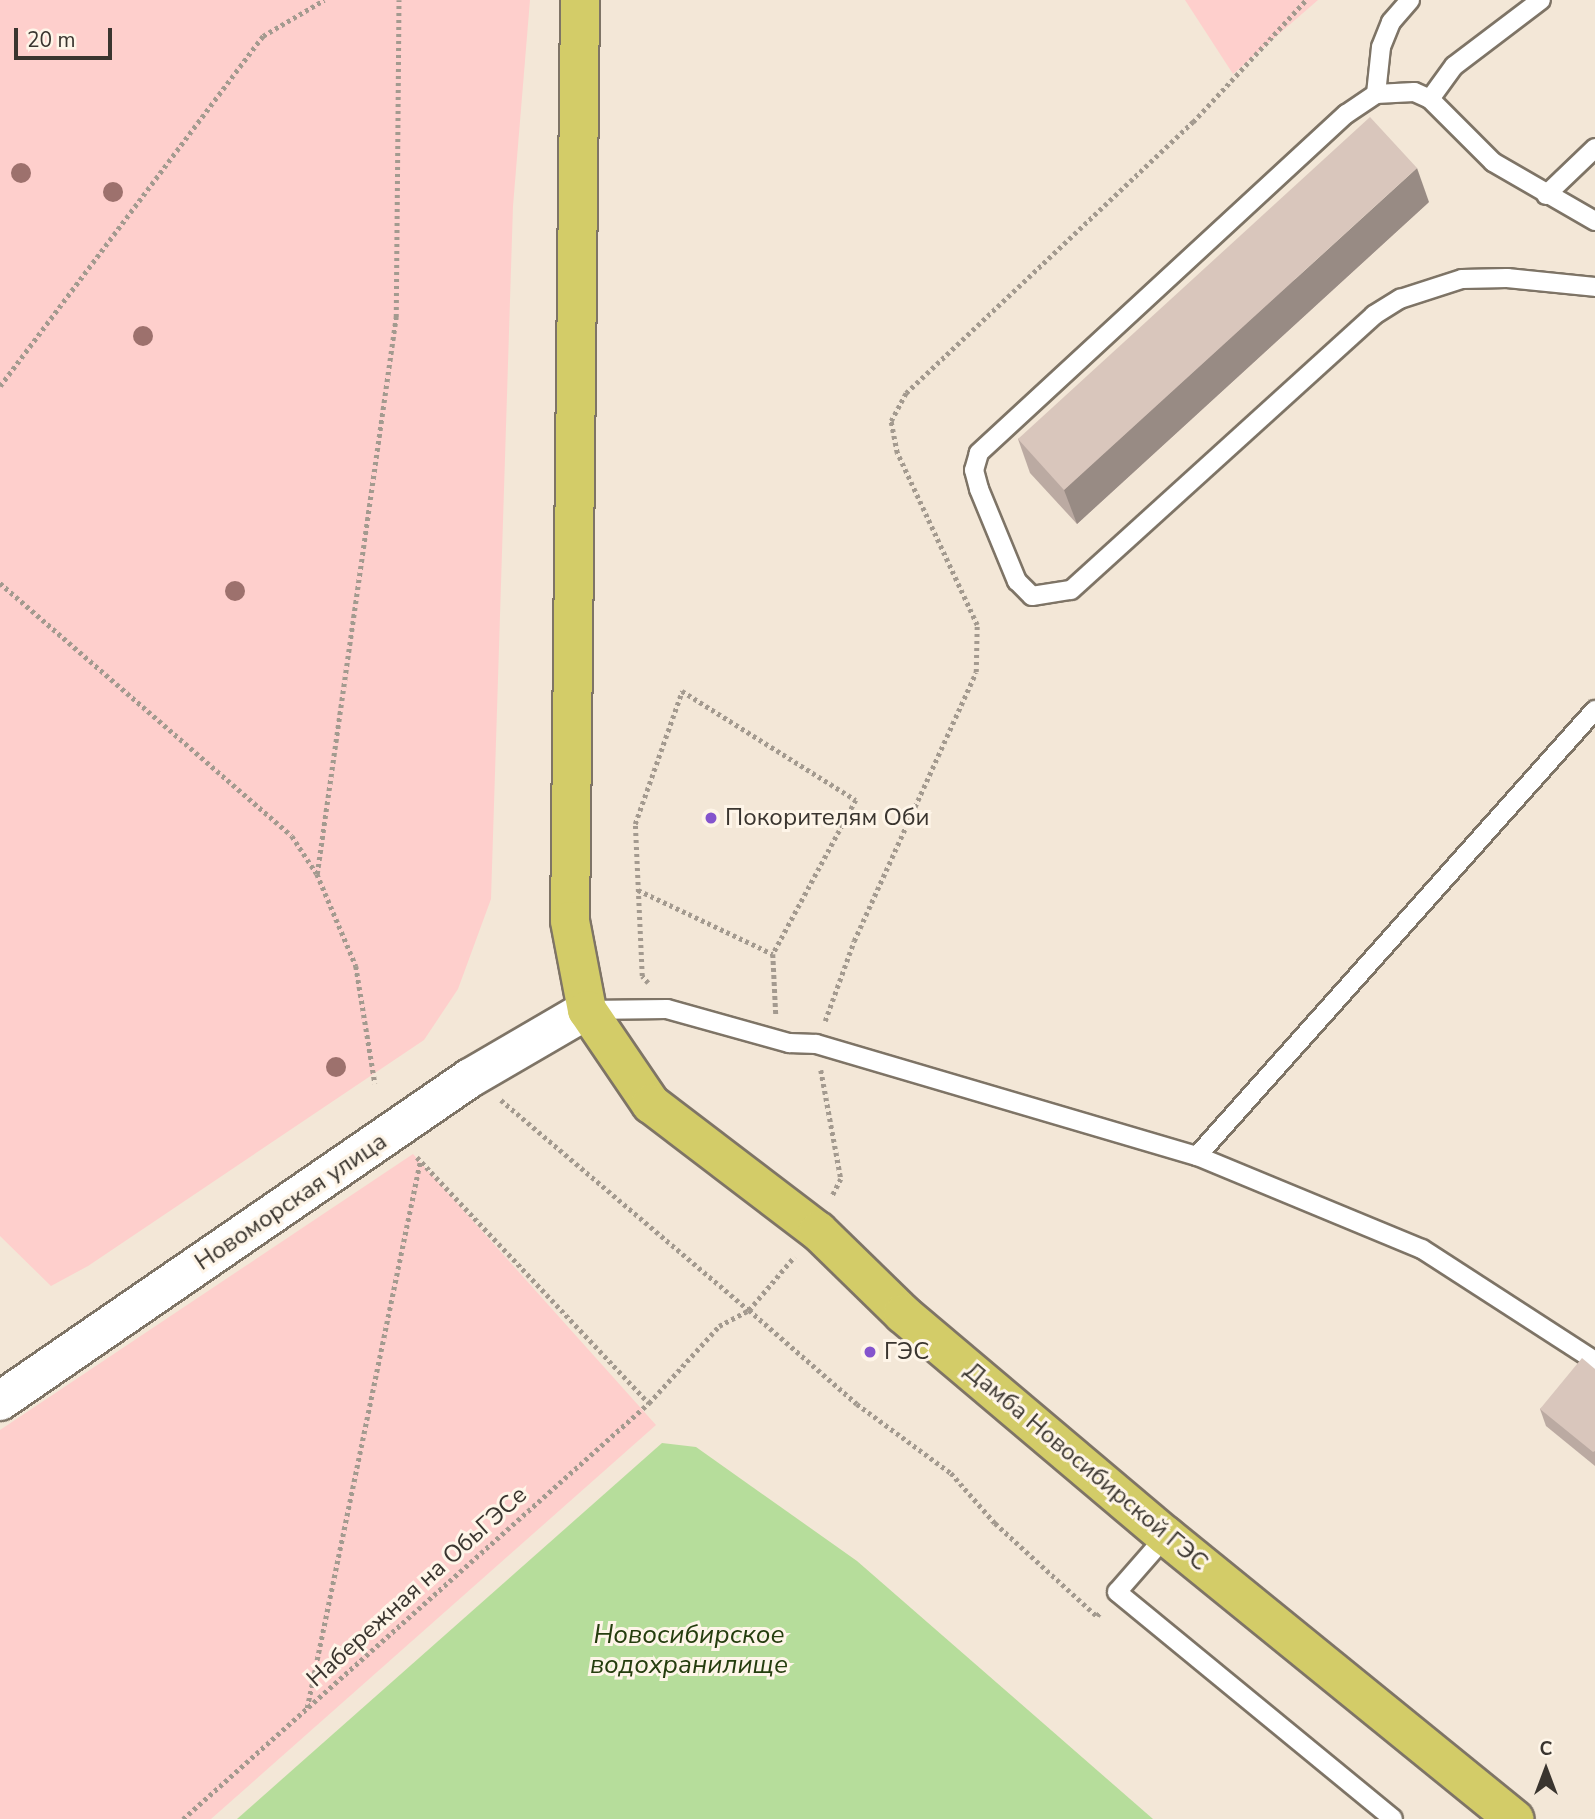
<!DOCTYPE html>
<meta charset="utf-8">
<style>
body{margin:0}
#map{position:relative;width:1595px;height:1819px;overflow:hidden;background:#f3e7d7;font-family:"Nunito Sans",sans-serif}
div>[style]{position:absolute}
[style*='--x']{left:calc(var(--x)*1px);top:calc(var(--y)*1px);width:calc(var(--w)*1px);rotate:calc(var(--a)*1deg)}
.green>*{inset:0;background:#fecfcc}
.water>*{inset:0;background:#b6dd9b}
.path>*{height:4.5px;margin-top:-2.25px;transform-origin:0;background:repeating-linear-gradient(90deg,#a39a8f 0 3.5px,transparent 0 7px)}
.roads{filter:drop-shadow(2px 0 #7e7466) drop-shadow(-2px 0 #7e7466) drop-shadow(0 2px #7e7466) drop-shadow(0 -2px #7e7466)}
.lane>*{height:18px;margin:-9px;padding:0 9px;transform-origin:9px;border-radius:9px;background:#fff}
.secondary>*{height:38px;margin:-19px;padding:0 19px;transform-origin:19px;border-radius:19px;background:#fff}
.highway>*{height:38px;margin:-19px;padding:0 19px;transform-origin:19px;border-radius:19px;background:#d3cc68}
.trees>*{width:20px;height:20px;margin:-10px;border-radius:50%;background:#9d716d}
.wall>*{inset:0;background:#bbaaa2}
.shaded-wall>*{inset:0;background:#988b84}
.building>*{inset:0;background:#d9c6bc}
.dots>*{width:19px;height:19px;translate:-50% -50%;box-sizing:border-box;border:4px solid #fef5e8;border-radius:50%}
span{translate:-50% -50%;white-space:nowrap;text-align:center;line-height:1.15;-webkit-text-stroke:6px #fef5e8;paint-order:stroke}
.poi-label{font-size:24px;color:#3a352f}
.left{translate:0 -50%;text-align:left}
.street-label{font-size:24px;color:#3a352f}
.water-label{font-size:26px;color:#253d0e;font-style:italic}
.north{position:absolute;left:1511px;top:1735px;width:70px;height:70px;-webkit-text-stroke:5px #fef5e8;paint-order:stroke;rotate:0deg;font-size:19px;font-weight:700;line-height:28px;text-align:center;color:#3a352f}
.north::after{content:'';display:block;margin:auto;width:24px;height:32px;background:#3a352f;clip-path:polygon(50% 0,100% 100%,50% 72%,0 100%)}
.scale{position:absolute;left:14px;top:28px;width:98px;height:32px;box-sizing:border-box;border:4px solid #3a352f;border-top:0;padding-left:9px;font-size:21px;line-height:24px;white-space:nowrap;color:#3a352f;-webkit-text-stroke:5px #fef5e8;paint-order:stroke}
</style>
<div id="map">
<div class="green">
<i style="clip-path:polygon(0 0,530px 0,513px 206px,491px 899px,458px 989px,424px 1040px,88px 1266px,51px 1286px,0 1236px)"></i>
<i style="clip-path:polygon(1185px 0,1318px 0,1233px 74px)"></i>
<i style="clip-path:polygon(413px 1154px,656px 1425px,211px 1819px,0 1819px,0 1430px)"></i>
</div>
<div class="water">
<i style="clip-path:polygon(662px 1443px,696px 1447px,857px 1561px,1153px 1819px,237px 1819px)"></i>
</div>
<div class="path">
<i style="--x:0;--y:386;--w:438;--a:-53.1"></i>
<i style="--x:263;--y:36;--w:71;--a:-30.5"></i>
<i style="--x:0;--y:583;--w:386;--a:40.9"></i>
<i style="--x:292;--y:836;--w:45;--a:56.7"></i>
<i style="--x:317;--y:874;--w:100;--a:67"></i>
<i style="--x:356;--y:966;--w:119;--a:80.8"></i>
<i style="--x:317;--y:874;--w:563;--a:-81.93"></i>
<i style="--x:396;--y:317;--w:317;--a:-89.5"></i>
<i style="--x:638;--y:890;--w:149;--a:25.4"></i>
<i style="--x:648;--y:983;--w:9;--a:-131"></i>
<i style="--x:642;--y:976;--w:152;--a:-92.6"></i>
<i style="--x:635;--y:824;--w:141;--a:-70.5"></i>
<i style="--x:682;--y:691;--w:205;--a:32.1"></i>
<i style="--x:856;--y:800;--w:175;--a:118.3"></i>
<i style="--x:773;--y:954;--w:61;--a:87.2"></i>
<i style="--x:825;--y:1021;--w:85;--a:-70.1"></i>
<i style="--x:854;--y:941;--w:295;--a:-65.6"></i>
<i style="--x:976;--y:672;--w:47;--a:-88.8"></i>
<i style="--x:977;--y:625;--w:190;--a:-114.9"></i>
<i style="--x:897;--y:453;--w:33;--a:-101"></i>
<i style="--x:891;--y:421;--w:32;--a:-62"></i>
<i style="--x:906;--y:393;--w:395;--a:-43.4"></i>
<i style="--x:1193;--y:122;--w:166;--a:-47.2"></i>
<i style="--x:821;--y:1070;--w:111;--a:79.6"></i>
<i style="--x:841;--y:1179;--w:20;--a:117"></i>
<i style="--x:501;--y:1100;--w:325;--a:40.3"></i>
<i style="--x:749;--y:1310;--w:70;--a:-49.7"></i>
<i style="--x:417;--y:1157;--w:338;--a:46.7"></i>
<i style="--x:307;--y:1708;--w:558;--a:-78.31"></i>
<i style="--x:183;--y:1819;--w:625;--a:-41.76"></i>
<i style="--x:649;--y:1403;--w:104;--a:-47.7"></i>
<i style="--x:719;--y:1326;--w:34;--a:-28"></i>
<i style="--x:749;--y:1310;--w:143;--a:41"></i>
<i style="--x:857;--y:1404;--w:117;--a:36.3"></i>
<i style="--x:951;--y:1473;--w:67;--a:48.7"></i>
<i style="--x:995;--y:1523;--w:138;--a:42.4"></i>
<i style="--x:1097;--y:1616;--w:6;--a:-51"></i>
</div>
<div class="roads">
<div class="lane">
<i style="--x:1376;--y:94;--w:47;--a:-83.9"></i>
<i style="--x:1381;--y:47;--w:27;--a:-68"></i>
<i style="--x:1391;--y:22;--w:29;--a:-49"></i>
<i style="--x:1430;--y:99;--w:41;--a:-54"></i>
<i style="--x:1454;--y:66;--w:109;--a:-37.2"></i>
<i style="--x:1546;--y:195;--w:68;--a:-43.8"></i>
<i style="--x:1595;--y:221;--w:118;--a:-150"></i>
<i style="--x:1493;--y:162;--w:89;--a:-135"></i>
<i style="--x:1430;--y:99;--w:17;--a:-156"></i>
<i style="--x:1414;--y:92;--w:38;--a:177"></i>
<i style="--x:1376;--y:94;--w:36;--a:146"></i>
<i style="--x:1346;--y:114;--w:500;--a:137.3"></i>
<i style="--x:979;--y:453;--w:18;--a:106"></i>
<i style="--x:974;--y:470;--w:20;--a:75"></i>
<i style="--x:979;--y:489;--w:100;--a:67.6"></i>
<i style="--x:1017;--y:581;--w:21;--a:45"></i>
<i style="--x:1032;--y:596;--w:39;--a:-9"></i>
<i style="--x:1071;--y:590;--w:409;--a:-42.2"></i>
<i style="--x:1374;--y:315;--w:31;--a:-32"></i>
<i style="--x:1400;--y:299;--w:65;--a:-17.9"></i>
<i style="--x:1462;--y:279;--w:45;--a:-1.3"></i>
<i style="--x:1507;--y:278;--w:88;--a:5.8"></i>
<i style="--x:587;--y:1010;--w:80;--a:-0.7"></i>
<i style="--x:667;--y:1009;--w:127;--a:15.6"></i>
<i style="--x:789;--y:1043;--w:27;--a:2"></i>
<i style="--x:816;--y:1044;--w:397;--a:16.4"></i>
<i style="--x:1197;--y:1156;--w:243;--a:22.5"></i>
<i style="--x:1422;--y:1249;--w:206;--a:32.9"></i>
<i style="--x:1197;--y:1156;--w:598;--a:-48.26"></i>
<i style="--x:1166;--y:1536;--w:74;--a:131.2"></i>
<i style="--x:1117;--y:1592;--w:357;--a:39.4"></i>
</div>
<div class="secondary">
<i style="--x:0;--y:1401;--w:570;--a:-34.5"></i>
<i style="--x:470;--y:1078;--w:135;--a:-30.2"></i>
</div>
<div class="highway">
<i style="--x:580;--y:0;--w:921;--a:90.62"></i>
<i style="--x:570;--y:921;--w:91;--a:79.2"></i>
<i style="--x:587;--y:1010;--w:114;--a:55.8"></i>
<i style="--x:651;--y:1104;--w:210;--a:37.3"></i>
<i style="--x:818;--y:1231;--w:119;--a:44.3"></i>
<i style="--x:903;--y:1314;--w:344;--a:40.2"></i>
<i style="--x:1166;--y:1536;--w:449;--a:39.1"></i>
</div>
</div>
<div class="trees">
<i style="left:21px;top:173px"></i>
<i style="left:113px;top:192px"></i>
<i style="left:143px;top:336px"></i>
<i style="left:235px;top:591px"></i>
<i style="left:336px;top:1067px"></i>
</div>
<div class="wall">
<i style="clip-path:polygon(1429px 202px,1077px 524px,1030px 473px,1018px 439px)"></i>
<i style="clip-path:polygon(1595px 1369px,1595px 1466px,1546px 1426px,1540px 1409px)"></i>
</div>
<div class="shaded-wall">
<i style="clip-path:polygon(1417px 168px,1429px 202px,1077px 524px,1064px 490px)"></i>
</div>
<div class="building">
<i style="clip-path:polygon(1370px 117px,1417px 168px,1064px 490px,1018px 439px)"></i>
<i style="clip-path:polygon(1582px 1358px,1595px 1369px,1595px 1451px,1593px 1452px,1540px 1409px)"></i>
</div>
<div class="dots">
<i style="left:711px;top:818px;background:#8454cd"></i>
<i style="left:870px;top:1352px;background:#8454cd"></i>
</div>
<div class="poi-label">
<span class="left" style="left:725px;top:818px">Покорителям Оби</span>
<span class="left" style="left:884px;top:1352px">ГЭС</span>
</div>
<div class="street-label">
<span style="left:291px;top:1202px;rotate:-34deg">Новоморская улица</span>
<span style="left:1086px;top:1467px;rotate:40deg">Дамба Новосибирской ГЭС</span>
<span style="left:417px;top:1587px;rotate:-42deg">Набережная на ОбьГЭСе</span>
</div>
<div class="water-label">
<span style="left:689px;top:1650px">Новосибирское<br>водохранилище</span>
</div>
<div class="north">С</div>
<div class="scale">20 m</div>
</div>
